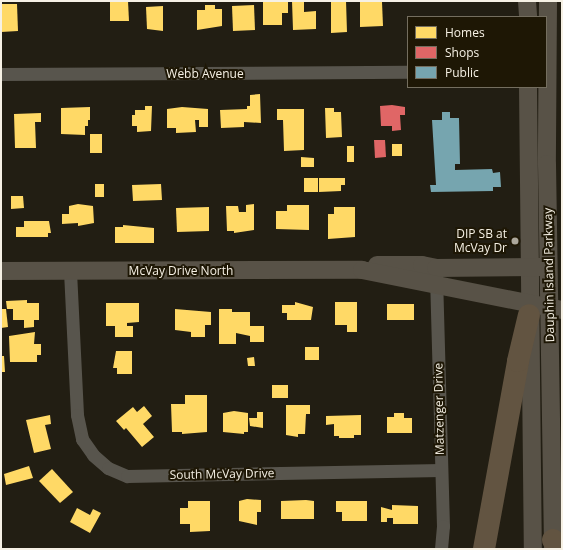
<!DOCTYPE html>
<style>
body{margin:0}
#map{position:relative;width:563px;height:550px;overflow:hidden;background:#221e13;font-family:"Open Sans",sans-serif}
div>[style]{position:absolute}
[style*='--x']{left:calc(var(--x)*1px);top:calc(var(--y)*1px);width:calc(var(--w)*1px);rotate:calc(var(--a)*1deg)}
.homes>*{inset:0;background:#ffd966}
.shops>*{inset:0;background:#e06666}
.public>*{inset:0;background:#76a5af}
.street>*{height:13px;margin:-6.5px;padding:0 6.5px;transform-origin:6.5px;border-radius:6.5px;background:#58554d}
.secondary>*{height:18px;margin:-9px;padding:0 9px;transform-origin:9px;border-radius:9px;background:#585247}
.highway>*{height:22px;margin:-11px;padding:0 11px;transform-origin:11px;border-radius:11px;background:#625441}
.dots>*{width:11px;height:11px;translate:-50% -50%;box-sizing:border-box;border:2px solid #1e1705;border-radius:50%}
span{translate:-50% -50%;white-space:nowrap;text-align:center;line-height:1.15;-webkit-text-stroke:4px #1e1705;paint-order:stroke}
.street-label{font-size:12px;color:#f6f1e5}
.poi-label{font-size:12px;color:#f6f1e5}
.right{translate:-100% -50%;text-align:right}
.frame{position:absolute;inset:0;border:2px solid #f6f1e5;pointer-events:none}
.legend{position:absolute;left:407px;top:16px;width:140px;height:72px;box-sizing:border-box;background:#1e1705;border:1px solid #746e5f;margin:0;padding:5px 7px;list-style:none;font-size:12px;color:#f6f1e5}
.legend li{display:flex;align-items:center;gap:8px;height:20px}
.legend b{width:20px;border:1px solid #746e5f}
</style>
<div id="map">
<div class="homes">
<i style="clip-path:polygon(110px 1px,128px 1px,129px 21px,110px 21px)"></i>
<i style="clip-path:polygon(263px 1px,288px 1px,288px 13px,282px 13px,282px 25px,263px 25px)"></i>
<i style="clip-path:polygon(292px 1px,304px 1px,304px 12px,316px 11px,316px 29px,293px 30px)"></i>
<i style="clip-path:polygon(331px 1px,346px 1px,347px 32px,331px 33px)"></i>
<i style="clip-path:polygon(363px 1px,382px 2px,383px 26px,360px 27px,360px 2px)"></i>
<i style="clip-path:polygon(1px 4px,17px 4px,18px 31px,1px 32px)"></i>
<i style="clip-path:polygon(205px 5px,215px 5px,215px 9px,222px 9px,222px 26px,197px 30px,197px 10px,205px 10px)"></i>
<i style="clip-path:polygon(254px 5px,255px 30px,233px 31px,232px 6px)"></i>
<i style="clip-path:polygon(163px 6px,163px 31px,147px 29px,146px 7px)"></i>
<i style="clip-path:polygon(260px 94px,261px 123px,244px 122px,244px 127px,221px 128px,220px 110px,247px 109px,247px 106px,250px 106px,250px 95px)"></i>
<i style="clip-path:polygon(145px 106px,152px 106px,151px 131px,137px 132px,137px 126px,132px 126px,132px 115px,135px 115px,135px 110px,145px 110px)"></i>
<i style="clip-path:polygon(90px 107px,90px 120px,88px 120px,88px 126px,85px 126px,85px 135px,61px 134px,61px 108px)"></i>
<i style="clip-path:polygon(182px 107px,208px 109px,208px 127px,199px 127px,199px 120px,195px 120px,196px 132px,176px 133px,176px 128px,167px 128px,167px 109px)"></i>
<i style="clip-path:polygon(325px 108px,334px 108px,334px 112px,341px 112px,342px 137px,326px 138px)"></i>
<i style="clip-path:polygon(277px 109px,304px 109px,304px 150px,284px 151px,283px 120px,277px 120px)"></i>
<i style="clip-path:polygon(41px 113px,41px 122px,35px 122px,36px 148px,15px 148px,14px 114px)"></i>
<i style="clip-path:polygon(90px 134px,102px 134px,102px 153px,90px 153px)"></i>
<i style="clip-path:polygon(392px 144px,402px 144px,402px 156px,392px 156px)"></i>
<i style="clip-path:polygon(347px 146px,354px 146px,354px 162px,347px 162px)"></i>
<i style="clip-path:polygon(301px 157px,314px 158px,314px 167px,301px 167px)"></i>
<i style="clip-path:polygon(304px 178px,318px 178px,318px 192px,304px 192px)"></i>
<i style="clip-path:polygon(319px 178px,345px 178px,345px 185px,341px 185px,341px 191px,319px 192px)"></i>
<i style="clip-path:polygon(95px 184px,104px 184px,104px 197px,95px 197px)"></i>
<i style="clip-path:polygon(161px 184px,162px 200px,133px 201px,132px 185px)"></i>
<i style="clip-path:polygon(11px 196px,23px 196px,24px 208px,11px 209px)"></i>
<i style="clip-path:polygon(78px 204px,93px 206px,94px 223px,78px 226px,78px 223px,62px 224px,62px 214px,69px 214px,69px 206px)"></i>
<i style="clip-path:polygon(254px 204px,254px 230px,234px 233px,234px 231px,227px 231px,226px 206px,238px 206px,239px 212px,246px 212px,246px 205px)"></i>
<i style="clip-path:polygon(287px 205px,309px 205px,309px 230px,276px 229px,276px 211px,287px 211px)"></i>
<i style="clip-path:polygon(209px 207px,209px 231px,177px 232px,176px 208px)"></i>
<i style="clip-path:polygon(334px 207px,355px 207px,355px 237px,328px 239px,328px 214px,334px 214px)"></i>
<i style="clip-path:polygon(24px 221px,49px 221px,51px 233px,48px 233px,48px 237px,16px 237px,16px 227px,24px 227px)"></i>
<i style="clip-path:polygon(123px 225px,154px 228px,154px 243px,115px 243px,115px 227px,123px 227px)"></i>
<i style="clip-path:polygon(27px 300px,27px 303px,39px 303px,39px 320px,34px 320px,34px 327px,24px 328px,24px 320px,13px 320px,13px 309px,7px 309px,6px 301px)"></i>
<i style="clip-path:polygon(295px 302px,313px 307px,311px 320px,287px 320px,287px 313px,282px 313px,282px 305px,295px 305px)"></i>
<i style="clip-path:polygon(335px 302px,357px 302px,357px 332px,347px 332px,347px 325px,335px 325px)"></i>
<i style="clip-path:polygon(106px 303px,139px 303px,139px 322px,127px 323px,127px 326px,133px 326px,133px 337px,115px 337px,115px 326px,106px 326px)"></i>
<i style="clip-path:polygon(387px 304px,414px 304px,414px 320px,387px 320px)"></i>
<i style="clip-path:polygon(1px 309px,6px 309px,8px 327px,1px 328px)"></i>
<i style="clip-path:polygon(175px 309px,211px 312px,211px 325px,205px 325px,205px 337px,191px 337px,191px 332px,175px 330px)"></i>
<i style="clip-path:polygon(219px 309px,232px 309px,232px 312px,250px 312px,250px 326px,264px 326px,264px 342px,250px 342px,250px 336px,236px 333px,236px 344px,219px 344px)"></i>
<i style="clip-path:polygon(35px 332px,34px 344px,41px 344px,41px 355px,37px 355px,37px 362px,10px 362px,9px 336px)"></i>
<i style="clip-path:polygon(305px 347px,319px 347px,319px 360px,305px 360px)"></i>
<i style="clip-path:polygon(116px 351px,132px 351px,132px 374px,117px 374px,117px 368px,113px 368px)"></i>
<i style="clip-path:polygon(1px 356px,4px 356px,5px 372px,1px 372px)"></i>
<i style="clip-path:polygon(254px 357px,255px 366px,248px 366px,247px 358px)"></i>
<i style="clip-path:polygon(272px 385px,288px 385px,288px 398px,272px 398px)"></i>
<i style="clip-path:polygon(185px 395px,207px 395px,207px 432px,182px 434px,182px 432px,172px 432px,171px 404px,185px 404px)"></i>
<i style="clip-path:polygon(286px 405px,310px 405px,310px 414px,306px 414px,305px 434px,298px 434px,298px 437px,286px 435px)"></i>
<i style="clip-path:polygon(144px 406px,152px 416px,143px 424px,154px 437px,142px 447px,126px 428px,124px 430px,116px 421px,133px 407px,137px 412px)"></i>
<i style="clip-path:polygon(234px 411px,248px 413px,248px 432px,244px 432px,244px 434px,223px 432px,223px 413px)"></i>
<i style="clip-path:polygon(257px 412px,263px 412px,263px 428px,250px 426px,249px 418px,257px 418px)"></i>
<i style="clip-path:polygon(394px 413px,404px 413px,404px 418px,412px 418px,412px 433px,387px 433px,387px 417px,394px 417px)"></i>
<i style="clip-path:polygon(50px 415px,51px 424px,45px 425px,51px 449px,34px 453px,26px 420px)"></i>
<i style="clip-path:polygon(361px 415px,361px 435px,354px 435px,354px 438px,339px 438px,339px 436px,334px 436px,334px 424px,326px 425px,326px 416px)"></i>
<i style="clip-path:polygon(29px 466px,33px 478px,6px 485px,4px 474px)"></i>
<i style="clip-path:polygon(52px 469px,73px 492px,60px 503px,39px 481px)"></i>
<i style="clip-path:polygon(247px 499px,261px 500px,261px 512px,257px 512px,257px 525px,239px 521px,239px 501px)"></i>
<i style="clip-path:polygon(306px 500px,314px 501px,314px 519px,281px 519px,281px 501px)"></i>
<i style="clip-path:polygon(188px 501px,210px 501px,210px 531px,190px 532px,190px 524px,180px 524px,180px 508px,188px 508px)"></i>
<i style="clip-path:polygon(336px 501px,367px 501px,367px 521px,342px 521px,342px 512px,336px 512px)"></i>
<i style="clip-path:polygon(392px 505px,418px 506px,418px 524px,393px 524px,393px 518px,387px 518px,387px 522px,381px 522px,381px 507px,392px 510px)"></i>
<i style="clip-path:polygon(77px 508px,90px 515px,93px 509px,101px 513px,90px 533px,70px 522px)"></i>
</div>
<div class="shops">
<i style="clip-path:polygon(392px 105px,405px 107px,405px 115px,400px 115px,401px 130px,392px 131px,392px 126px,381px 126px,380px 106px)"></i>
<i style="clip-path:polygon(374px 140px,385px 140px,386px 157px,375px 158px)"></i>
</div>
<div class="public">
<i style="clip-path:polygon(442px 112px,450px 112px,450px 118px,459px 118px,460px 164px,455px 164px,455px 170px,492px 169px,493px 173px,500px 172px,501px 187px,493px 187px,493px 191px,431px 192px,430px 185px,436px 185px,432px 120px,442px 120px)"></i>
</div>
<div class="street">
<i style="--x:1;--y:74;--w:407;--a:-0.3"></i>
<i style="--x:70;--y:271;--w:144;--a:87.2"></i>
<i style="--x:77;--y:415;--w:25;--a:78"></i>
<i style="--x:82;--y:439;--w:19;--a:55"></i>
<i style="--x:93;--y:455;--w:20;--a:41"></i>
<i style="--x:108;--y:468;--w:21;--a:23"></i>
<i style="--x:127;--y:476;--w:314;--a:-1.1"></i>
<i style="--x:436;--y:276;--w:250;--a:88.4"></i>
<i style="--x:443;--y:526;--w:23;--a:95"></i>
</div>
<div class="secondary">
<i style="--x:527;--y:1;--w:16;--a:86"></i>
<i style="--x:548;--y:1;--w:163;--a:90.4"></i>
<i style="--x:547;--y:164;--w:385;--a:89.1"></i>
<i style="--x:528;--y:87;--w:462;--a:89.4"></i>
<i style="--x:377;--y:265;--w:45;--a:0"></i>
<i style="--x:422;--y:265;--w:14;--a:12"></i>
<i style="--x:436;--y:268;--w:105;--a:-0.5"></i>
<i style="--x:1;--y:271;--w:361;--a:-0.2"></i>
<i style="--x:362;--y:270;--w:204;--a:11.3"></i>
</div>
<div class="highway">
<i style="--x:553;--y:540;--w:10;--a:61"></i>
<i style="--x:484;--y:549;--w:191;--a:-79.7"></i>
<i style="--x:518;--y:361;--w:47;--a:-76.6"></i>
</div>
<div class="dots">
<i style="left:515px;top:241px;background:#aca79c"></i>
</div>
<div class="street-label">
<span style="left:205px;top:74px">Webb Avenue</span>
<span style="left:181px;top:271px">McVay Drive North</span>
<span style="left:549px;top:275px;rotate:-91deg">Dauphin Island Parkway</span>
<span style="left:439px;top:409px;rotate:-91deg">Matzenger Drive</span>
<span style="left:222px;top:474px;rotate:-1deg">South McVay Drive</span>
</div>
<div class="poi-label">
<span class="right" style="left:507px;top:241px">DIP SB at<br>McVay Dr</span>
</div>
<div class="frame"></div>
<ul class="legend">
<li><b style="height:11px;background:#ffd966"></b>Homes</li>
<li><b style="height:11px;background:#e06666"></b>Shops</li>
<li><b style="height:11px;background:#76a5af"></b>Public</li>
</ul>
</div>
